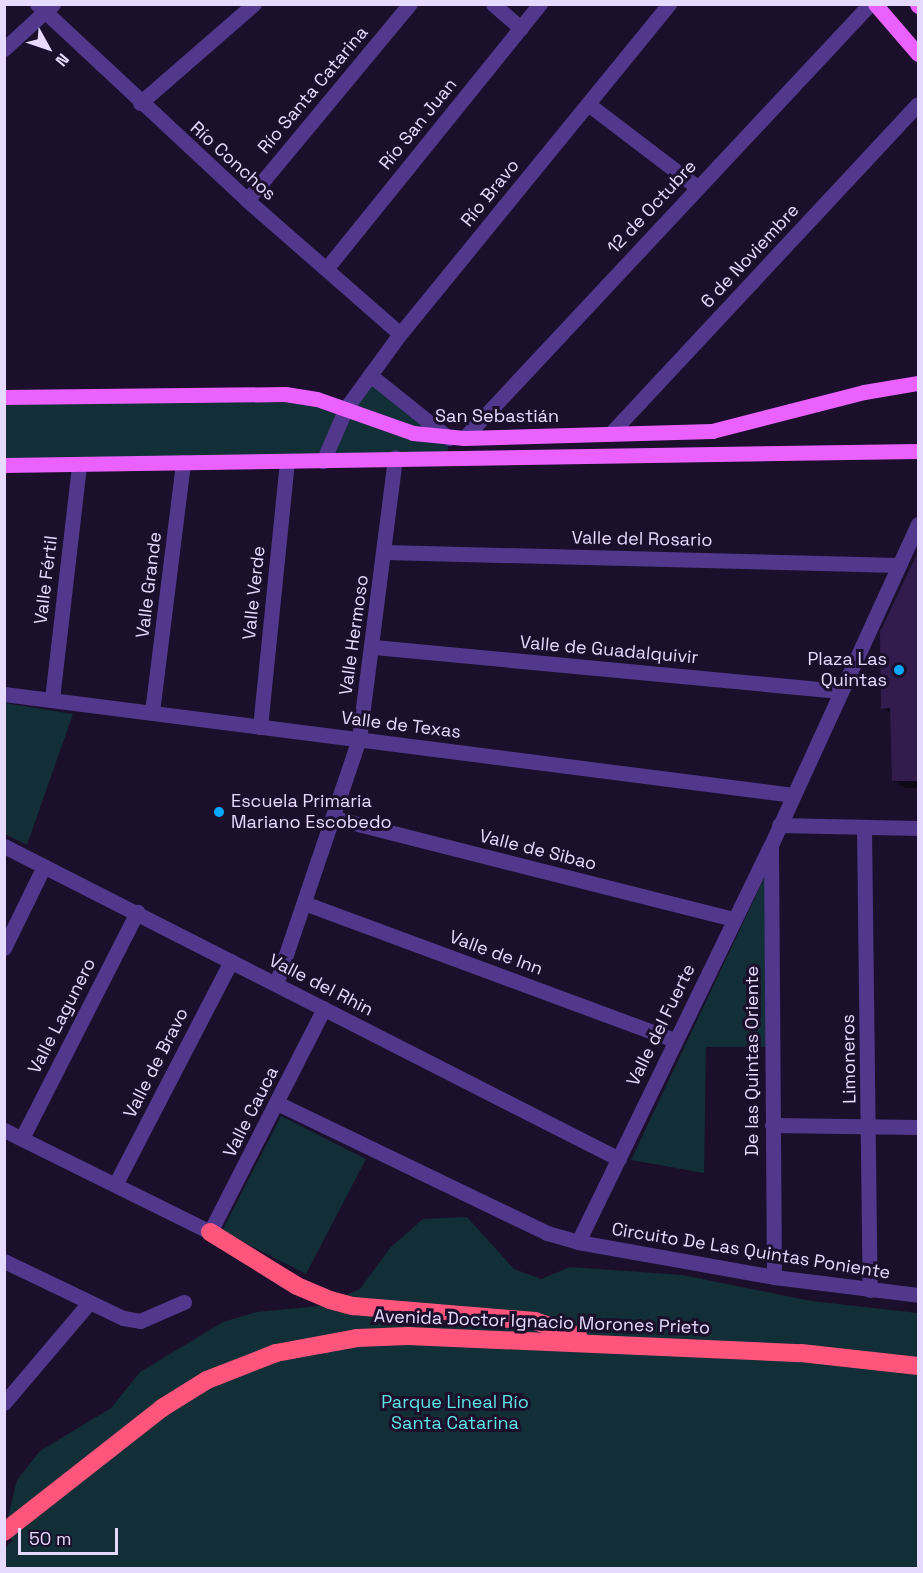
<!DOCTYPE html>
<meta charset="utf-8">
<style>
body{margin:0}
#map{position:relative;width:923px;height:1573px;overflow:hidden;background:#1b0f2b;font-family:"Space Grotesk",sans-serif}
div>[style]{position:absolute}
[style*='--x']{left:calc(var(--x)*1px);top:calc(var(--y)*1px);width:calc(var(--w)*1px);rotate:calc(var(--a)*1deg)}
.green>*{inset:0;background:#122e36}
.shadow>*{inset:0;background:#0007}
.building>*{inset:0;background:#321b4d}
.minor>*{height:15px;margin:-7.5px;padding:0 7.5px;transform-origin:7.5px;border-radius:7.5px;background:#51388c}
.major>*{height:15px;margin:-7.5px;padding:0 7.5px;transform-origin:7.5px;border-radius:7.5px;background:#eb61ff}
.highway>*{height:18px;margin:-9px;padding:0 9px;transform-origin:9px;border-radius:9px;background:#ff557c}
.dots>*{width:16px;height:16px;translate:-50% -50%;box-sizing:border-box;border:3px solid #1b0f2b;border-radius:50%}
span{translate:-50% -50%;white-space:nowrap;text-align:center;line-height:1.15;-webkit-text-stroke:6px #1b0f2b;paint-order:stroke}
.street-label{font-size:18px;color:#e7daff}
.poi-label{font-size:18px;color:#e7daff}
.right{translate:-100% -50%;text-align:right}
.left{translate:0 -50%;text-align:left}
.park-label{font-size:18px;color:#5ee6e7}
.frame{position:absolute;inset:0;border:6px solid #e7daff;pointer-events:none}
.north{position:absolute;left:18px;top:18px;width:60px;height:60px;-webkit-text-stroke:4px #1b0f2b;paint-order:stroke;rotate:130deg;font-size:16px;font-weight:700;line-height:24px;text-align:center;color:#e7daff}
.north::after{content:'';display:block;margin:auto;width:21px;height:27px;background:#e7daff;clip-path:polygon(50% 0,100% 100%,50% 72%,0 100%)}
.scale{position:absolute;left:18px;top:1528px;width:100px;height:27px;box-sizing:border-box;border:3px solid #e7daff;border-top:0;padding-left:8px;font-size:18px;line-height:21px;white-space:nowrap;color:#e7daff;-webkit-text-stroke:4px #1b0f2b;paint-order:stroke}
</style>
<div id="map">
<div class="green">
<i style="clip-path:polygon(370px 375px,449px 438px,447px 456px,5px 465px,4px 398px,264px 393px,345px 408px)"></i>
<i style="clip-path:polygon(5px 703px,73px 714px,27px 845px,5px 834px)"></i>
<i style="clip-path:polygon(768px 870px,767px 1047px,706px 1047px,704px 1173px,631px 1160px)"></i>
<i style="clip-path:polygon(281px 1116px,366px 1159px,306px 1274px,222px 1231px)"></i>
<i style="clip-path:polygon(467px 1217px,514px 1269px,541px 1279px,570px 1267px,683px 1275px,811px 1301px,918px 1313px,918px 1568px,5px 1568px,5px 1548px,12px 1541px,8px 1516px,17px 1480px,40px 1451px,111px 1408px,140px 1372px,223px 1322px,257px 1312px,319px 1306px,360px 1289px,390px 1248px,423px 1219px)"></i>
</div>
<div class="shadow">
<i style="clip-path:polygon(918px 556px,918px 788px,906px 788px,893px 781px,891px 713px,882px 708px,882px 632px)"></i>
</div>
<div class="building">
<i style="clip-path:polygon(918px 552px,918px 781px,892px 781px,890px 708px,881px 709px,880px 632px)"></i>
</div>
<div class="minor">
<i style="--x:37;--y:4;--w:287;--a:43"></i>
<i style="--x:247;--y:200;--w:203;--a:41.2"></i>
<i style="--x:493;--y:4;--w:37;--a:41"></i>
<i style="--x:4;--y:49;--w:67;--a:-42.6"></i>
<i style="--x:140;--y:103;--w:151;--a:-41"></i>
<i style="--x:588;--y:104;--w:137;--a:37.3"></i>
<i style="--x:247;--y:200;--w:255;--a:-50.3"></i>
<i style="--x:326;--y:269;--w:341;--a:-51.1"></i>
<i style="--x:370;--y:375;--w:101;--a:38.6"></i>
<i style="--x:610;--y:434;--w:451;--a:-47"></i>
<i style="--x:464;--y:438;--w:594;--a:-46.91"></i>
<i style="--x:323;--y:461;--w:58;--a:-66.5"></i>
<i style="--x:346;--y:408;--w:92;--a:-53.9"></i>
<i style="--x:400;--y:334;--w:426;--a:-50.8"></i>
<i style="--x:385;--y:552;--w:513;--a:1.45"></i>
<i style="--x:374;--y:647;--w:468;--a:5.4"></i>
<i style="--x:4;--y:694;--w:795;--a:7.29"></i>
<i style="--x:52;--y:699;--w:235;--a:-83.4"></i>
<i style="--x:152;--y:712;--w:252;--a:-82.9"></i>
<i style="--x:260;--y:727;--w:266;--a:-84.2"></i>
<i style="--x:334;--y:818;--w:412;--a:14.2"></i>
<i style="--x:779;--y:825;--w:139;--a:1.2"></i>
<i style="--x:864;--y:828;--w:462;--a:89.3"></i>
<i style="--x:4;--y:846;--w:690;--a:26.97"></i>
<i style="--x:771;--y:848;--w:429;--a:89.6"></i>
<i style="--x:304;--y:903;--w:395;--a:20.3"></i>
<i style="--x:4;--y:948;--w:91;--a:-64"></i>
<i style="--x:276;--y:984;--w:259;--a:-71.3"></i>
<i style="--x:359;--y:739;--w:284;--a:-82.7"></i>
<i style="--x:277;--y:1103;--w:300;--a:25.7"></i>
<i style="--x:547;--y:1233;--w:32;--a:16"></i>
<i style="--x:578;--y:1242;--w:441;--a:-64.1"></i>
<i style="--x:771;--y:845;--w:353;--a:-65.4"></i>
<i style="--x:772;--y:1125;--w:146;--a:0.8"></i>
<i style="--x:4;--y:1130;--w:230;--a:26.3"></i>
<i style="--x:210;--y:1232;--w:251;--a:-63"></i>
<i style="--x:22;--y:1138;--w:254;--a:-63"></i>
<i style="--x:116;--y:1183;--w:250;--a:-62.6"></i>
<i style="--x:578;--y:1242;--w:199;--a:10.1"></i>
<i style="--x:774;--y:1277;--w:145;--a:7.1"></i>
<i style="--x:4;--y:1261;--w:132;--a:25.6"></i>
<i style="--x:123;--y:1318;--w:17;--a:10"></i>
<i style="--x:140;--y:1321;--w:48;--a:-23.4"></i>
<i style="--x:4;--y:1403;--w:130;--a:-49.7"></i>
</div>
<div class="major">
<i style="--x:875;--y:4;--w:66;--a:49.3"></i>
<i style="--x:917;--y:4;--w:2;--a:63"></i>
<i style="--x:4;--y:397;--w:281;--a:-0.6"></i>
<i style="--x:285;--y:394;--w:32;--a:9"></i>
<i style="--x:317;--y:399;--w:102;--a:19.5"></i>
<i style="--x:413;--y:433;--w:51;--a:5.6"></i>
<i style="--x:464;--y:438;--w:248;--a:-1.6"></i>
<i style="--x:712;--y:431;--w:157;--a:-14.4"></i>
<i style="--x:864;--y:392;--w:55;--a:-9.5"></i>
<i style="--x:4;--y:465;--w:914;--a:-0.88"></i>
</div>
<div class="highway">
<i style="--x:210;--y:1232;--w:102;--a:31.8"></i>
<i style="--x:297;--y:1286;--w:36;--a:23"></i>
<i style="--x:330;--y:1300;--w:24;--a:15"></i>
<i style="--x:353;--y:1306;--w:183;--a:4.7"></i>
<i style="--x:535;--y:1321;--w:46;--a:19.2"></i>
<i style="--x:4;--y:1532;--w:201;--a:-38.1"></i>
<i style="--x:162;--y:1408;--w:53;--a:-31.9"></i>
<i style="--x:207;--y:1380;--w:74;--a:-21.4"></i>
<i style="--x:276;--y:1353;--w:82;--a:-10.5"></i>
<i style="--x:357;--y:1338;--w:51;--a:-2.2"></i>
<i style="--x:408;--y:1336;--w:393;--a:2.5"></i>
<i style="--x:801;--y:1353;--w:118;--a:6.3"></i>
</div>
<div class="dots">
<i style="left:899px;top:670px;background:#06a8ff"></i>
<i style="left:219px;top:812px;background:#06a8ff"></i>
</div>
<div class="street-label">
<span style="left:313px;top:90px;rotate:-50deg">Río Santa Catarina</span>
<span style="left:418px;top:124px;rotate:-51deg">Río San Juan</span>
<span style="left:233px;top:161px;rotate:42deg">Río Conchos</span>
<span style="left:490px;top:193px;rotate:-51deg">Río Bravo</span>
<span style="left:652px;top:207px;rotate:-47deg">12 de Octubre</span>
<span style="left:750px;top:256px;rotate:-47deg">6 de Noviembre</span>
<span style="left:497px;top:416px">San Sebastián</span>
<span style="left:642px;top:539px;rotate:1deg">Valle del Rosario</span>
<span style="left:46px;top:580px;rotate:-83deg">Valle Fértil</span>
<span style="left:149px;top:585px;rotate:-83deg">Valle Grande</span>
<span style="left:254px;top:593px;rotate:-84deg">Valle Verde</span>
<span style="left:354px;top:635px;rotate:-82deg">Valle Hermoso</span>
<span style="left:609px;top:650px;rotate:5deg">Valle de Guadalquivir</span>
<span style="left:401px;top:725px;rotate:7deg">Valle de Texas</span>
<span style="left:538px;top:850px;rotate:14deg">Valle de Sibao</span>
<span style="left:496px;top:953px;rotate:20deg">Valle de Inn</span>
<span style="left:321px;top:985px;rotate:27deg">Valle del Rhin</span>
<span style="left:62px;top:1016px;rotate:-63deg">Valle Lagunero</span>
<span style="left:661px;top:1025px;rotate:-64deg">Valle del Fuerte</span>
<span style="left:849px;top:1059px;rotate:-91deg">Limoneros</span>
<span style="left:752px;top:1061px;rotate:-90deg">De las Quintas Oriente</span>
<span style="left:156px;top:1063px;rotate:-63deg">Valle de Bravo</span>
<span style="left:251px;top:1112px;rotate:-63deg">Valle Cauca</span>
<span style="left:751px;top:1251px;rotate:9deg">Circuito De Las Quintas Poniente</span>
<span style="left:542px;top:1322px;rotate:2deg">Avenida Doctor Ignacio Morones Prieto</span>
</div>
<div class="poi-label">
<span class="right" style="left:887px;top:670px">Plaza Las<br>Quintas</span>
<span class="left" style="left:231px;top:812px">Escuela Primaria<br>Mariano Escobedo</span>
</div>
<div class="park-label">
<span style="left:455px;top:1413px">Parque Lineal Río<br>Santa Catarina</span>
</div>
<div class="frame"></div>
<div class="north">N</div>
<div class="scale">50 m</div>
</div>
